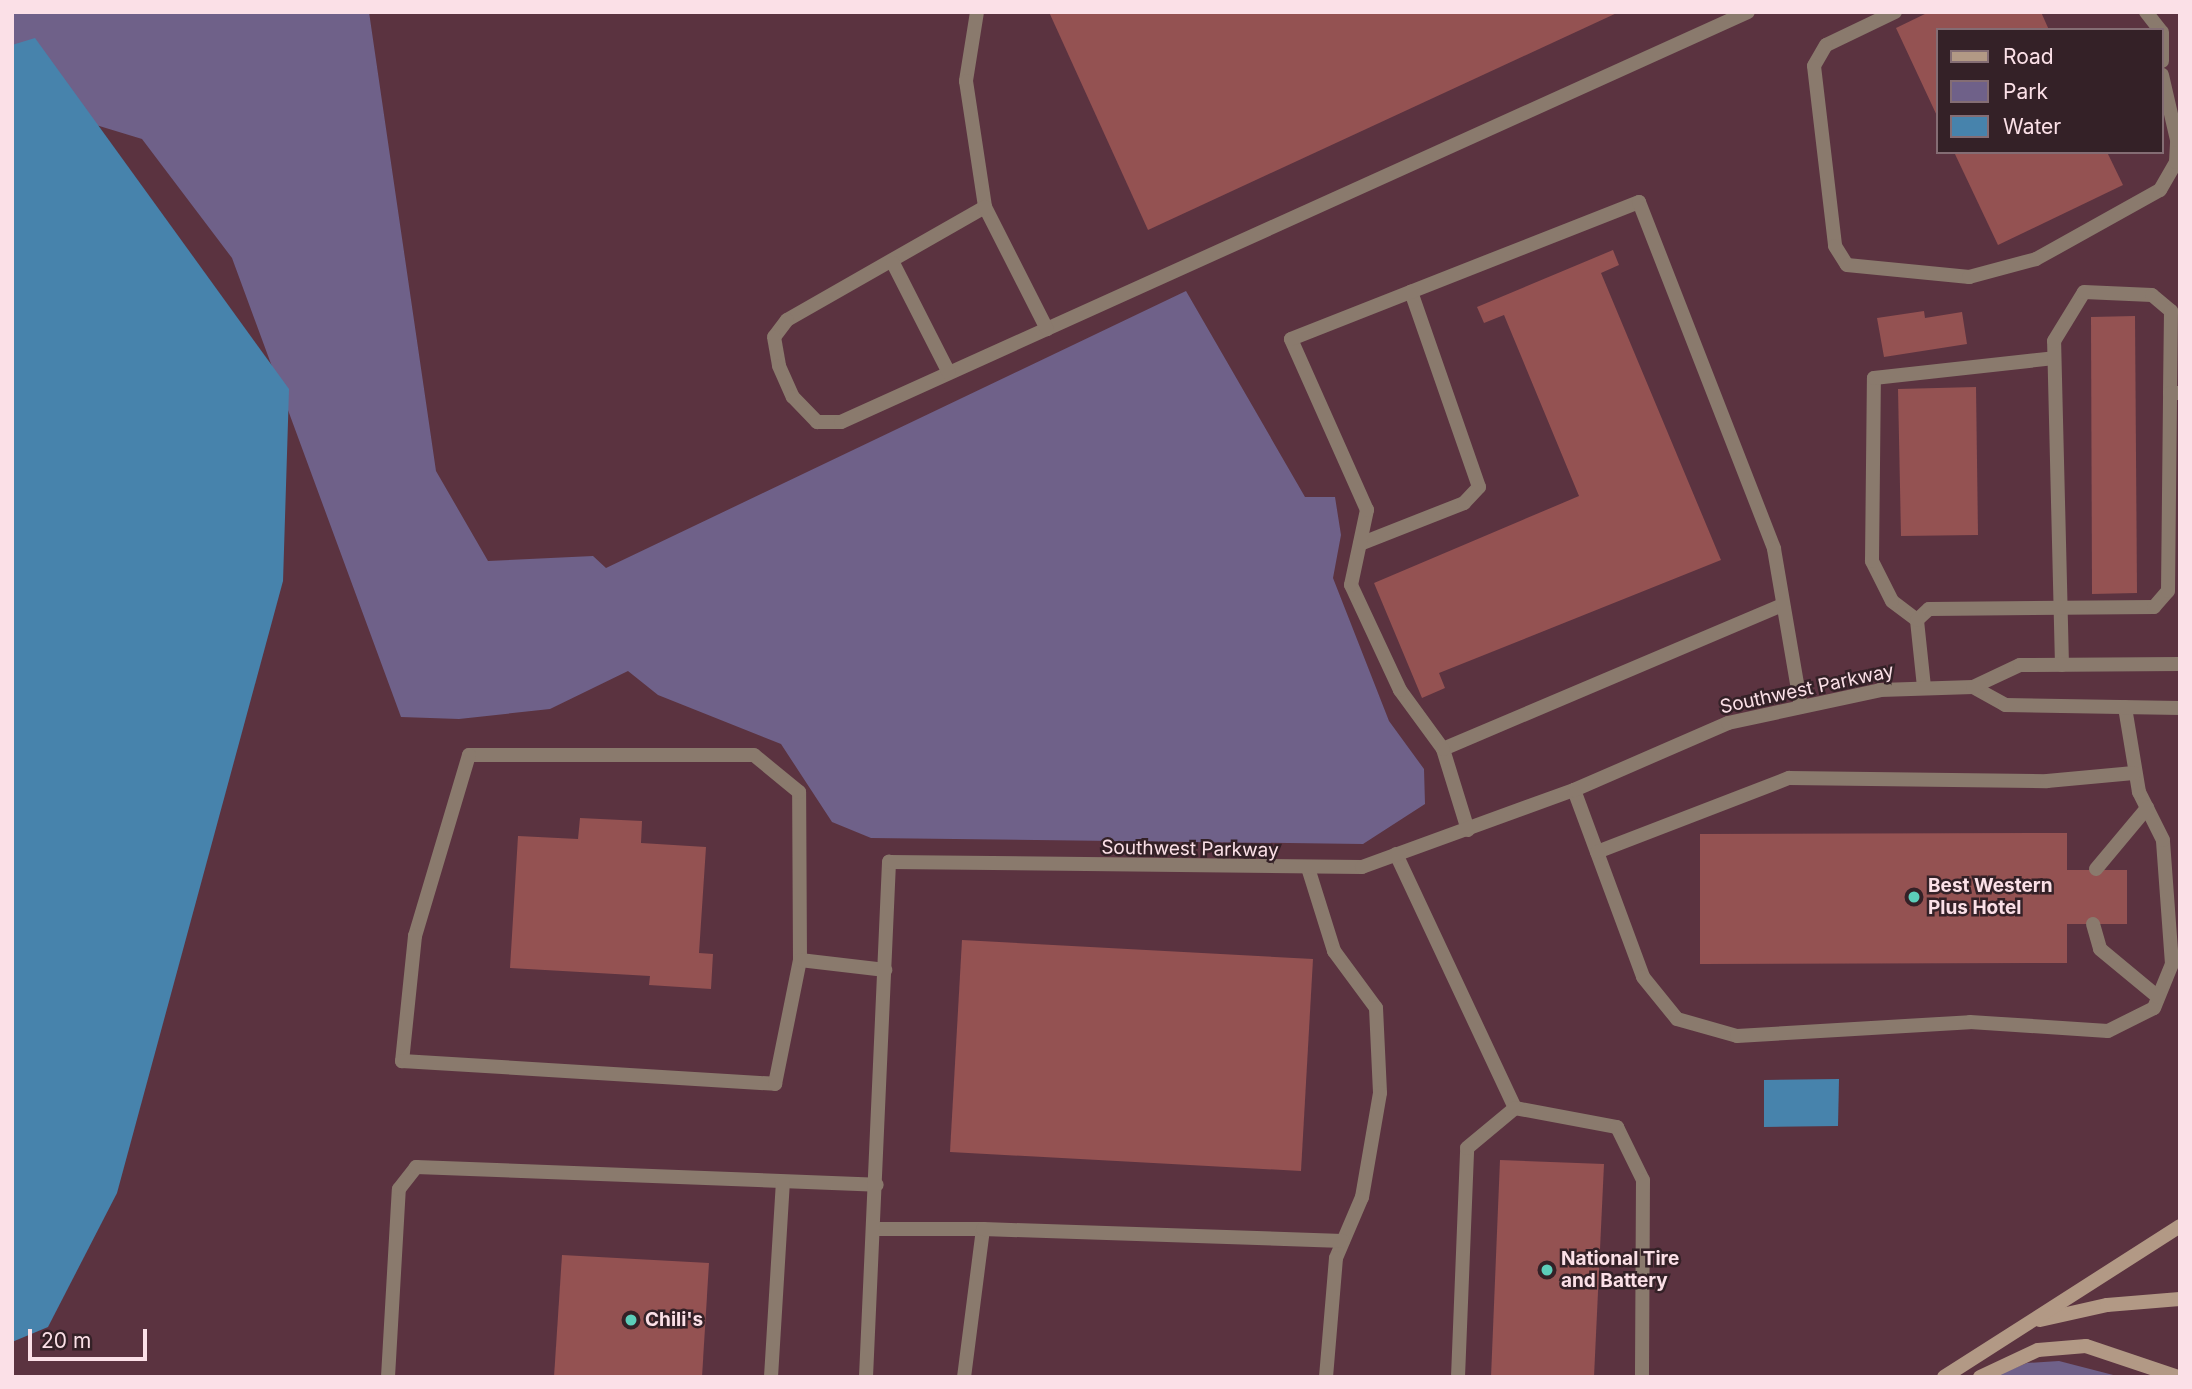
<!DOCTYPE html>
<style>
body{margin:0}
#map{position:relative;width:2192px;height:1389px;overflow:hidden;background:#5b3340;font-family:Inter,sans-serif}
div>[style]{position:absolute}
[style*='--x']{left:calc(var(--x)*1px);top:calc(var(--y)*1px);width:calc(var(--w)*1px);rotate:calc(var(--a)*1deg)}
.green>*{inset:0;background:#6f6189}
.water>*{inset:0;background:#4783ac}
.building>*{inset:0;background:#945252}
.service>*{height:14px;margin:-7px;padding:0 7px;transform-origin:7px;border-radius:7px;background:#8a7a6d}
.minor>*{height:14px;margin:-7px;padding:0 7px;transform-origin:7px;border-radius:7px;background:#8a7a6d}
.secondary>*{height:14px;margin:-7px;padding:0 7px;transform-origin:7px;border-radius:7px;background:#b29985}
.dots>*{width:19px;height:19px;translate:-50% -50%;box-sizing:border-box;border:4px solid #342127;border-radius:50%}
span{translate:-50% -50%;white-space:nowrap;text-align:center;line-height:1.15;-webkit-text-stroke:5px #342127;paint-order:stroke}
.street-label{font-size:19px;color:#fbe0e7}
.poi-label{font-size:19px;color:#fbe0e7;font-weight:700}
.left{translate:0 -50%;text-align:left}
.frame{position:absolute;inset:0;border:14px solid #fbe0e7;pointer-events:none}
.legend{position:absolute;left:1936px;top:28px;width:228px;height:126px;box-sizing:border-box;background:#342127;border:2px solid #846d74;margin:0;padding:9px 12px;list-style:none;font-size:21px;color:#fbe0e7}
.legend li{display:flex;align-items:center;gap:14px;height:35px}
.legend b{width:35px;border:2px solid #846d74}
.scale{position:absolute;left:28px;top:1329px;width:119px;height:32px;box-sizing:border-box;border:4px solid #fbe0e7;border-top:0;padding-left:9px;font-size:21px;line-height:24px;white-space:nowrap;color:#fbe0e7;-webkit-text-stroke:5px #342127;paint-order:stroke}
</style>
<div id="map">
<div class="green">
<i style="clip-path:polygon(12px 12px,369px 12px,436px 471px,488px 561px,593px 556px,606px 568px,1186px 291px,1305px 497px,1335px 497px,1341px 535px,1333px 578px,1389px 721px,1424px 769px,1425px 804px,1363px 844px,871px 838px,832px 822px,781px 744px,658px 695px,628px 671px,550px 709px,459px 719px,401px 717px,232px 258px,142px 139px,50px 111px,12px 64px)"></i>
<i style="clip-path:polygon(2059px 1361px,2121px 1377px,1993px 1377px,2027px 1363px)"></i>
</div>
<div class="water">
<i style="clip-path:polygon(35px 38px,289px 389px,283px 581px,117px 1193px,48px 1327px,12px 1342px,12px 45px)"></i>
<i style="clip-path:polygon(1839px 1079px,1838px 1126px,1764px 1127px,1764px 1080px)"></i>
</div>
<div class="building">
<i style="clip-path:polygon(1049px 12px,1619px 12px,1148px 230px)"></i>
<i style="clip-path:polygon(1929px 12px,2041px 12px,2049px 30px,1938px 30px,1938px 118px,1896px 28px)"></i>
<i style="clip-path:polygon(1954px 152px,2107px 152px,2123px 185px,1998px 245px)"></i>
<i style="clip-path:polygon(1613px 250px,1619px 265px,1601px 273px,1721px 560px,1439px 673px,1445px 688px,1422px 698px,1374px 583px,1579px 496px,1504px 315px,1484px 323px,1477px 307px)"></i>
<i style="clip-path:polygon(1924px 311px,1925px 318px,1962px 312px,1967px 344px,1884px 357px,1877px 318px)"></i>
<i style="clip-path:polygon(2135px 316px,2137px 593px,2092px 594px,2091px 317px)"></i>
<i style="clip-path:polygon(1976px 387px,1978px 535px,1901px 536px,1898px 389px)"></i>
<i style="clip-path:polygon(580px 818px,642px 821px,641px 843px,706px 847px,699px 953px,713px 954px,711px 989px,649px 985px,650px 976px,510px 968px,518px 836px,578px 839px)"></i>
<i style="clip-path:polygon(2067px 833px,2067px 870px,2127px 870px,2127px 924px,2067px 924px,2067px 963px,1700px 964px,1700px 834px)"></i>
<i style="clip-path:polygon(962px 940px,1313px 959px,1301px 1171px,950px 1152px)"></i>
<i style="clip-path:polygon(1500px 1160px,1604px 1164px,1594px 1377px,1491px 1377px)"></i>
<i style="clip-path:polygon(562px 1255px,709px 1263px,702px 1377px,554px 1377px)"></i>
</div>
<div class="service">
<i style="--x:977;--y:12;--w:70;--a:99.1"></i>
<i style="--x:966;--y:81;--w:127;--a:81.4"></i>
<i style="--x:985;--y:207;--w:228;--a:150.3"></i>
<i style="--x:787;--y:320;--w:21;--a:127"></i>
<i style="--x:774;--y:337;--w:29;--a:80"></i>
<i style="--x:779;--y:366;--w:34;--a:66"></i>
<i style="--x:793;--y:397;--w:35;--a:46"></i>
<i style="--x:817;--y:422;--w:24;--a:0"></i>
<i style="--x:841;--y:422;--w:995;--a:-24.32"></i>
<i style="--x:1895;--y:12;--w:76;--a:154.4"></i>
<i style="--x:1826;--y:45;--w:24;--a:120"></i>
<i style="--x:1814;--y:66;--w:181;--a:83.3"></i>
<i style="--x:1835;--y:246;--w:22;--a:58"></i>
<i style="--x:1847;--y:265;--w:123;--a:5.6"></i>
<i style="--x:1969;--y:277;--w:69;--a:-15"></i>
<i style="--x:2036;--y:259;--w:142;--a:-29.1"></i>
<i style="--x:2160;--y:190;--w:32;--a:-60"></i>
<i style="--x:2176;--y:162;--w:22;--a:-87"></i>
<i style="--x:2177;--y:140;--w:67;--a:-103"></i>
<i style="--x:2146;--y:12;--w:23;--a:52"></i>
<i style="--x:2162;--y:32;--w:29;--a:90"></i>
<i style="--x:985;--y:207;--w:137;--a:63.1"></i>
<i style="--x:893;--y:263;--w:123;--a:63"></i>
<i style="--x:1360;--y:544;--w:112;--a:-21.5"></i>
<i style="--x:1464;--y:503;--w:22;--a:-47"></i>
<i style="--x:1479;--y:487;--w:207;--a:-109.2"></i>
<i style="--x:1917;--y:620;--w:31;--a:-143"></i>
<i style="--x:1892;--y:601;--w:45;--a:-116.6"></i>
<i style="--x:1872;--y:561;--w:183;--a:-89.4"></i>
<i style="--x:1874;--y:378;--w:181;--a:-6.3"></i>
<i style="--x:2062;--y:665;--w:324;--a:-91.4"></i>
<i style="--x:2054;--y:341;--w:57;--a:-58.5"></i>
<i style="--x:2084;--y:292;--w:68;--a:2.5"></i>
<i style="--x:2152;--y:295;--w:25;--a:40"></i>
<i style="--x:2171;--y:311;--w:82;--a:90.7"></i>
<i style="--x:2170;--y:393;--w:10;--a:0"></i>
<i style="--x:1924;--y:687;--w:67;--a:-96"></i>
<i style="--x:1917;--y:620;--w:16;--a:-43"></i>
<i style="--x:1929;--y:609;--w:225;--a:-0.5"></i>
<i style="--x:2154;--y:607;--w:21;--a:-49"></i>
<i style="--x:2168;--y:591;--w:198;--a:-89.4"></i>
<i style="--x:1443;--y:749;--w:369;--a:-23"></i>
<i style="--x:1574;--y:790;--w:199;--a:69.7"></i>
<i style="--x:1643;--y:977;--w:54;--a:51"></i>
<i style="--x:1677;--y:1019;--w:62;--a:15.8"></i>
<i style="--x:1737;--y:1036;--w:233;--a:-3.4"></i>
<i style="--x:1970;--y:1022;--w:138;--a:3.7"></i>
<i style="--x:2108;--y:1031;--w:51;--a:-26.6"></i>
<i style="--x:2154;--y:1008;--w:48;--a:-67.8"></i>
<i style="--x:2172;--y:964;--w:124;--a:-94.2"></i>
<i style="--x:2163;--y:840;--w:54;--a:-116.6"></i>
<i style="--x:2139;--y:792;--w:86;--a:-99.4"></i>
<i style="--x:1468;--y:830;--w:85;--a:-107.2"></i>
<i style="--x:1443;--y:749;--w:73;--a:-126.1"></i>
<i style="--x:1400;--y:690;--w:116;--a:-115"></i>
<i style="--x:1351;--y:585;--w:77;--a:-78"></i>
<i style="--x:1367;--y:510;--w:187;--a:-114"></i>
<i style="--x:1291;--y:339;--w:374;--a:-21.5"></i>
<i style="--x:1639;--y:202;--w:372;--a:68.7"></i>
<i style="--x:1774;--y:549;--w:160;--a:80.3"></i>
<i style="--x:1597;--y:852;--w:206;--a:-21.1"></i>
<i style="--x:1789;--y:778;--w:258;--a:0.7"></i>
<i style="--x:2047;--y:781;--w:87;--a:-5.3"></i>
<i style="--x:1396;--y:854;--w:280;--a:64.9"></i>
<i style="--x:1515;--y:1108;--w:104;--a:10.6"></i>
<i style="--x:1617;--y:1127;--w:59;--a:63.9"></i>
<i style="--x:1643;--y:1180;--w:197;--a:90.3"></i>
<i style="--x:2096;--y:869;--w:80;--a:-50.1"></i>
<i style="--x:1309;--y:871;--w:84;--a:72.6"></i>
<i style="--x:1334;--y:951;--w:71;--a:53.6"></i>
<i style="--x:1376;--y:1008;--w:85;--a:87.3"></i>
<i style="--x:1380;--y:1093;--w:106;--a:99.8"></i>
<i style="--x:1362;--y:1197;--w:66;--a:113.1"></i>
<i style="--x:1336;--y:1258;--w:119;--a:94.8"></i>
<i style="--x:2093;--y:924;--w:26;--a:74"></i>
<i style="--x:2100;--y:949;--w:75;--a:39.6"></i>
<i style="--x:800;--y:960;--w:168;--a:-90.3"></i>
<i style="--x:799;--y:792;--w:58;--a:-140.6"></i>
<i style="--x:754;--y:755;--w:285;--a:180"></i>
<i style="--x:469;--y:755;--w:189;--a:106.6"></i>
<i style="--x:415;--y:936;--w:126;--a:95.9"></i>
<i style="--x:402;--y:1061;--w:374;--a:3.5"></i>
<i style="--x:775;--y:1084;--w:126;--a:-78.6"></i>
<i style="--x:800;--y:960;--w:86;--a:6.7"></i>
<i style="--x:875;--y:1229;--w:108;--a:0"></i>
<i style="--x:983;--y:1229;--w:149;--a:97.3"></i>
<i style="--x:983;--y:1229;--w:360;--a:1.9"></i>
<i style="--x:388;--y:1377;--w:188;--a:-86.7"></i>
<i style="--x:399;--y:1189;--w:28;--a:-52"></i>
<i style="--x:416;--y:1167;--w:461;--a:2.2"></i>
<i style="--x:771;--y:1377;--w:195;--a:-86.5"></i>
<i style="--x:1458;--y:1377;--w:229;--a:-87.7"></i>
<i style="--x:1467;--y:1148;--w:62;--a:-39.8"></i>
</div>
<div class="minor">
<i style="--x:1973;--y:687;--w:37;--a:29"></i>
<i style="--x:2005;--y:705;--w:175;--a:1"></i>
<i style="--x:866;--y:1377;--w:516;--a:-87.44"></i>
<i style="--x:889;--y:862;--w:473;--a:0.6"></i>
<i style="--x:1362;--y:867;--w:226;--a:-20"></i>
<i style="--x:1574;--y:790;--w:168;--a:-23.5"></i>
<i style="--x:1728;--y:723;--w:156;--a:-12.2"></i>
<i style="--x:1880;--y:690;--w:93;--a:-1.8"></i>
<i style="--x:1973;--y:687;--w:52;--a:-25.1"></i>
<i style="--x:2020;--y:665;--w:160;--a:-0.4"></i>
</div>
<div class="secondary">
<i style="--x:2040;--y:1320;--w:69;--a:-12.6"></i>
<i style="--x:2107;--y:1305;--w:73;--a:-4.7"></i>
<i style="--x:1944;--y:1377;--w:280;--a:-32.6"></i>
<i style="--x:1980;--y:1377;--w:64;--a:-25"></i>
<i style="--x:2038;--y:1350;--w:48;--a:-4.8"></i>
<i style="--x:2086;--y:1346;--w:97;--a:18.6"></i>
</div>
<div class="dots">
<i style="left:1914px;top:897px;background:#5cceba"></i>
<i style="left:1547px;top:1270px;background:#5cceba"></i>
<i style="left:631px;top:1320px;background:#5cceba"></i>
</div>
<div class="street-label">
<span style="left:1807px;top:689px;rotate:-12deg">Southwest Parkway</span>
<span style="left:1190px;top:849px;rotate:1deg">Southwest Parkway</span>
</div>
<div class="poi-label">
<span class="left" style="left:1928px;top:897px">Best Western<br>Plus Hotel</span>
<span class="left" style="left:1561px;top:1270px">National Tire<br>and Battery</span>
<span class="left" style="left:645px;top:1320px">Chili's</span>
</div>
<div class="frame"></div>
<ul class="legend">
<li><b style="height:9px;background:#b29985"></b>Road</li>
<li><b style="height:19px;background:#6f6189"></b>Park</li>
<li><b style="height:19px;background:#4783ac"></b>Water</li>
</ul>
<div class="scale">20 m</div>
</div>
